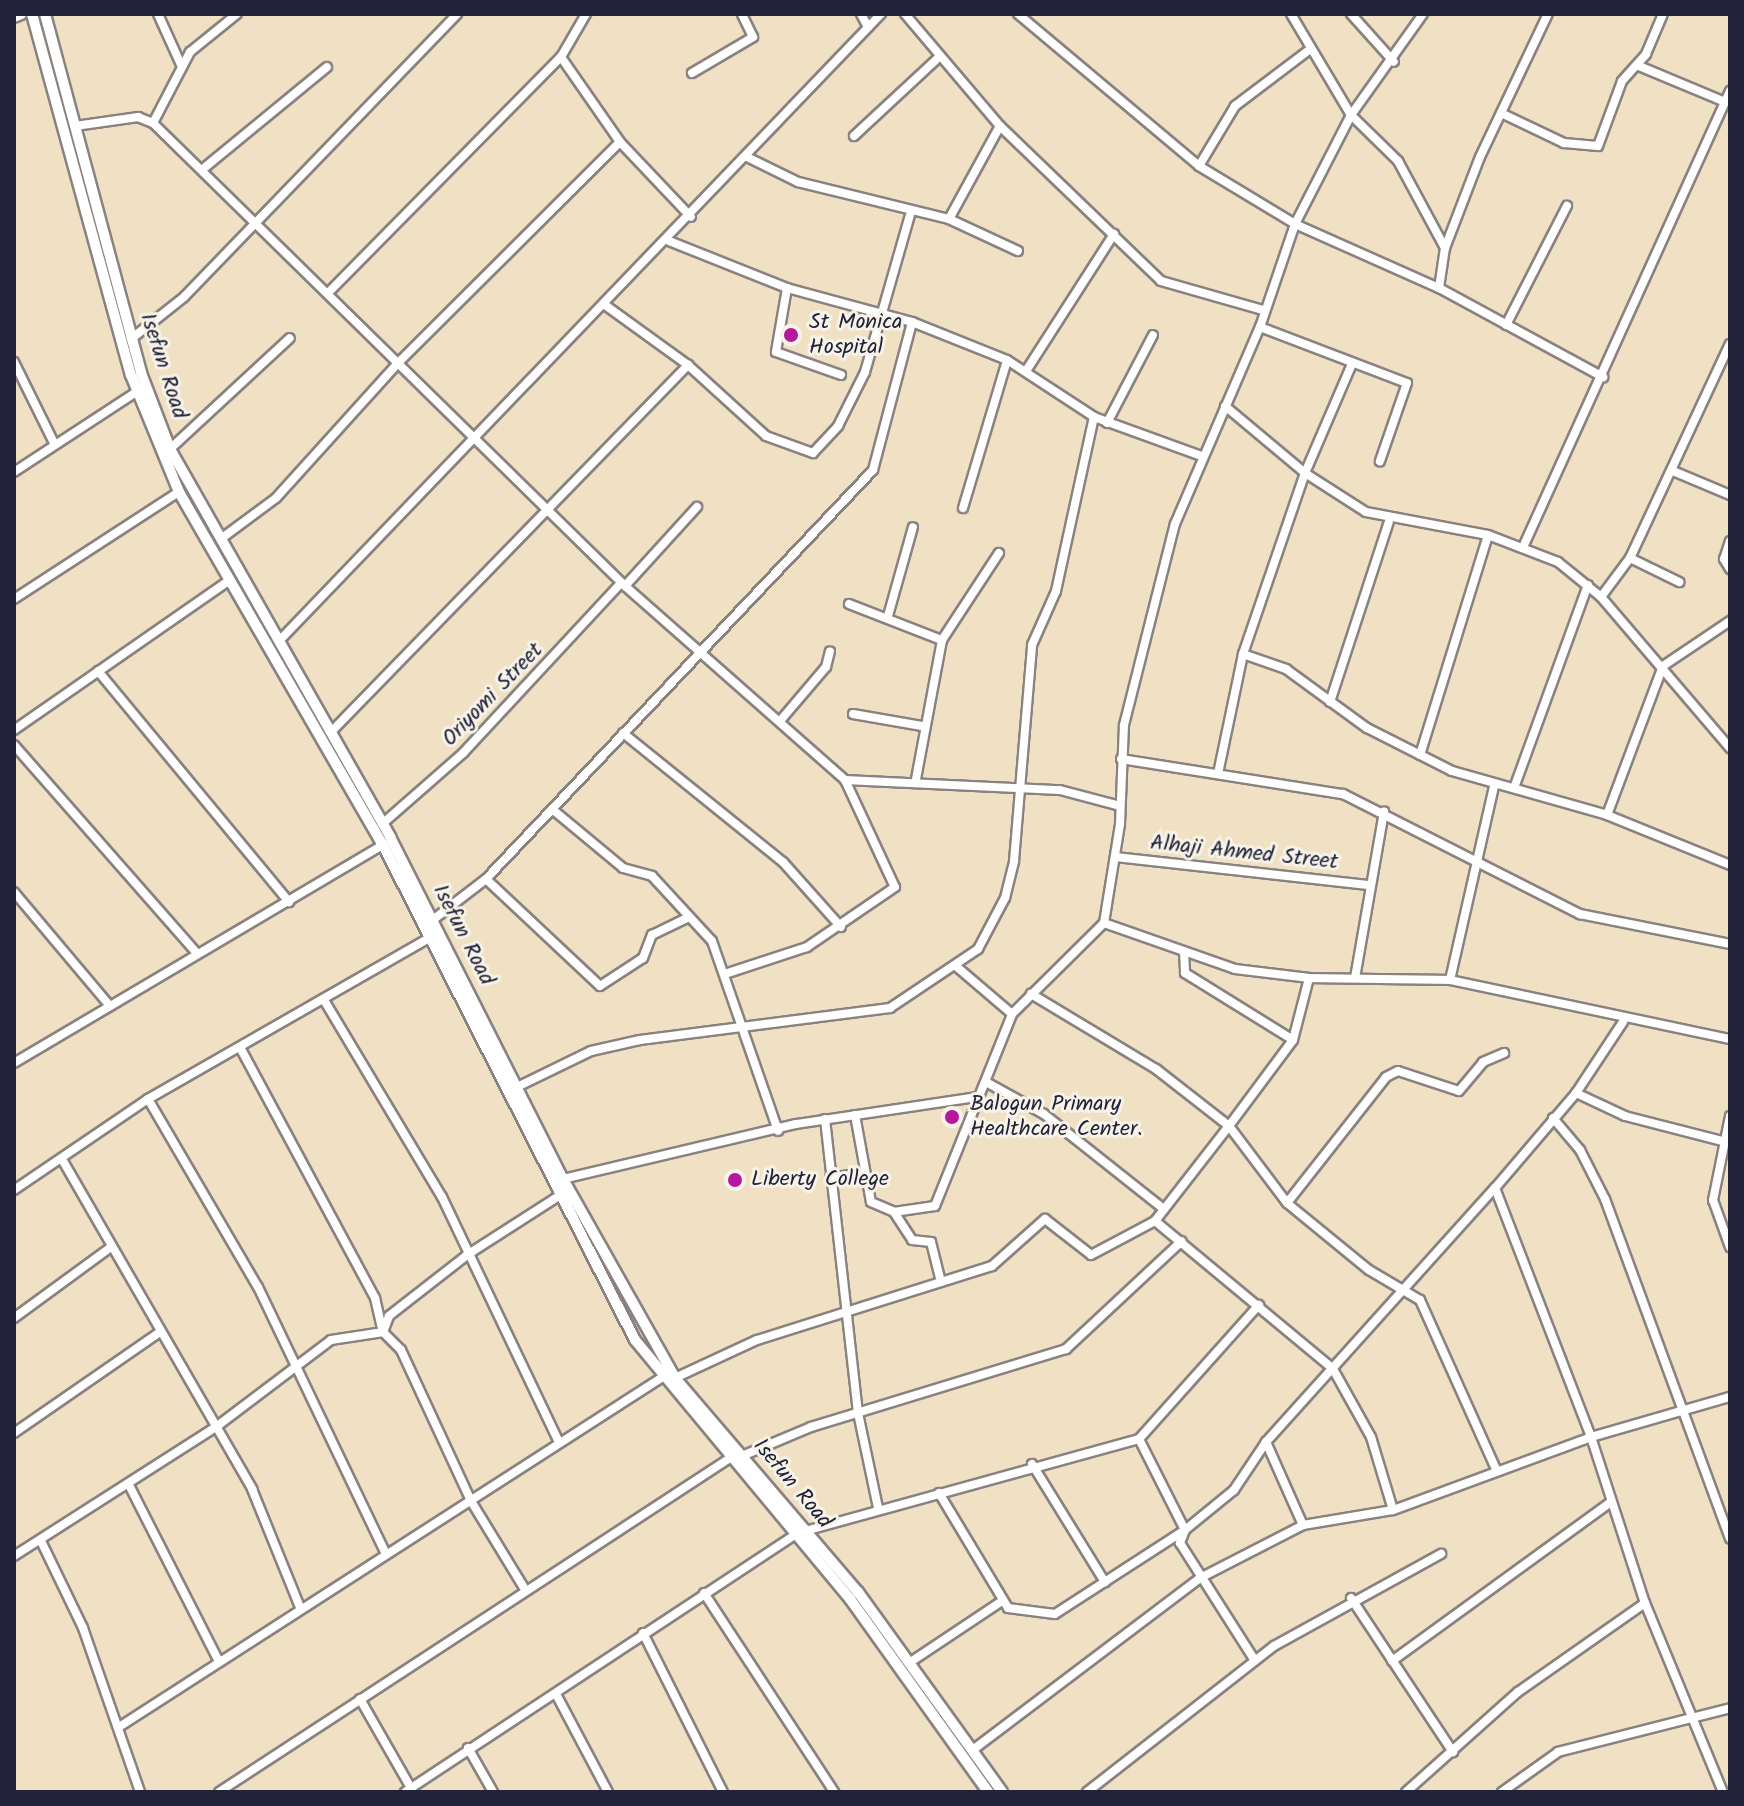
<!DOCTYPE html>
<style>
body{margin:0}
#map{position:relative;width:1744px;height:1806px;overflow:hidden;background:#f0e1c4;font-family:Kalam,sans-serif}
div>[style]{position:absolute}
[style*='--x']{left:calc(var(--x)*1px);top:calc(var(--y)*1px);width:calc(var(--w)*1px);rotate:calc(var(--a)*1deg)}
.roads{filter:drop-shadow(2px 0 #898280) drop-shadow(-2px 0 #898280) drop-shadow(0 2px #898280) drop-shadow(0 -2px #898280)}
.minor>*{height:8px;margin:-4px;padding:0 4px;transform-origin:4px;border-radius:4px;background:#fff}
.tertiary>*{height:10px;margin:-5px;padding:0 5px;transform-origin:5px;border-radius:5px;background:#fff}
.dots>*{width:22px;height:22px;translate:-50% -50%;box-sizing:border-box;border:4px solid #f7f3e8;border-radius:50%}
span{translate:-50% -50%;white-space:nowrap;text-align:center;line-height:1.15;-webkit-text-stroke:6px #f7f3e8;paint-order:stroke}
.poi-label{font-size:22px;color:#22223b}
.left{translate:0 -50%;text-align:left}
.street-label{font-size:22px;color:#22223b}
.frame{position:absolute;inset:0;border:16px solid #22223b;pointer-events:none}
</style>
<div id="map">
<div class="roads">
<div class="minor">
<i style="--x:158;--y:14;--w:58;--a:65.6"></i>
<i style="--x:861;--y:14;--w:15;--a:62"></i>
<i style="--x:905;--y:14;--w:147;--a:49.7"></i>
<i style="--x:1000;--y:126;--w:223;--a:43.9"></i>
<i style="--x:1161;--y:281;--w:106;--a:15.9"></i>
<i style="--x:1018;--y:14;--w:236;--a:40"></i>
<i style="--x:1199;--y:166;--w:112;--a:31.1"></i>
<i style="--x:1295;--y:224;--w:158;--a:24"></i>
<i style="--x:1439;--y:288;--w:187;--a:28.5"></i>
<i style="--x:1291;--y:14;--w:117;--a:59.3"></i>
<i style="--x:1351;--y:115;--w:66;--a:44.4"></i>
<i style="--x:1398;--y:161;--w:99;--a:61.6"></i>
<i style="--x:1351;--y:14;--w:64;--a:48.1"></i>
<i style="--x:561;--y:57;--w:103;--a:55.2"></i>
<i style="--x:620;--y:142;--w:103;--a:46.6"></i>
<i style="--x:1639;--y:66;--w:93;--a:22.7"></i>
<i style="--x:692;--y:73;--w:71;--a:-30.5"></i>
<i style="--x:753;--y:37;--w:25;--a:-116"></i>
<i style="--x:1501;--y:113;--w:70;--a:25.5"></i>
<i style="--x:1564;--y:143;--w:34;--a:5"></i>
<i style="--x:1598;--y:146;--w:69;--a:-69.7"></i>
<i style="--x:1622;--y:81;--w:36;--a:-48"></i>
<i style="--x:1646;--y:54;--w:43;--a:-67"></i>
<i style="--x:153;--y:123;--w:80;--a:-62.5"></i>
<i style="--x:190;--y:52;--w:60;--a:-39"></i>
<i style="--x:75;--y:126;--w:64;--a:-8.1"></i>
<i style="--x:138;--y:117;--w:16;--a:22"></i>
<i style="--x:153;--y:123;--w:661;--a:44.45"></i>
<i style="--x:625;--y:586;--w:293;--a:41.4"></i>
<i style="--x:845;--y:780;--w:118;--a:65"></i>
<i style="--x:895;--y:887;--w:107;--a:145.7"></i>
<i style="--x:807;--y:947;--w:83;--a:161.8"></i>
<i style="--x:854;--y:136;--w:113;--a:-42.9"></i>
<i style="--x:747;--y:157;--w:57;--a:26.1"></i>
<i style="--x:798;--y:182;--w:155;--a:13.8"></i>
<i style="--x:949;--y:219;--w:76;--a:24.9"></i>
<i style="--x:1199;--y:166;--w:70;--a:-59"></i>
<i style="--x:1235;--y:106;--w:93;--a:-37.1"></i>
<i style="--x:204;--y:168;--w:159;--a:-39.4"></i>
<i style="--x:949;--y:219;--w:106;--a:-61.3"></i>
<i style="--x:669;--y:241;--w:127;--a:21.7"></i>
<i style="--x:787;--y:288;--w:130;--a:15.2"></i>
<i style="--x:912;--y:322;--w:102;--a:21.8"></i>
<i style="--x:1007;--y:360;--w:104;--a:33.2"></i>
<i style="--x:1094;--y:417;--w:115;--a:19.9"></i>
<i style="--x:787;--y:288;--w:65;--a:99.8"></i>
<i style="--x:776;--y:352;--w:69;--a:19.5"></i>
<i style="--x:1439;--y:288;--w:40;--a:-81.5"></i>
<i style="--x:1445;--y:248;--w:97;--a:-69"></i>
<i style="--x:1480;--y:157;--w:158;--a:-64.6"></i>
<i style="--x:328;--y:293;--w:332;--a:-45.4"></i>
<i style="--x:561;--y:57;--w:50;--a:-59.8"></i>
<i style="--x:605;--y:305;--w:102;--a:35.9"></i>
<i style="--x:688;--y:365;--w:105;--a:42.3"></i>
<i style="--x:766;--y:436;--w:50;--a:19.9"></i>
<i style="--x:813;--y:453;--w:37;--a:-47"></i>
<i style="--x:838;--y:426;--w:60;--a:-63.4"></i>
<i style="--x:865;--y:372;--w:163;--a:-74"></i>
<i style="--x:1506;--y:325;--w:134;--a:-62.9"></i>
<i style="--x:1260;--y:327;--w:157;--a:20.9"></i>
<i style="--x:1407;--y:383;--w:83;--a:109.1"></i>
<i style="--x:131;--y:339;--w:68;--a:-38.4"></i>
<i style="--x:184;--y:297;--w:393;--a:-46"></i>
<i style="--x:14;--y:362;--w:90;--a:63.7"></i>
<i style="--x:1026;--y:371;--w:163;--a:-57.3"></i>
<i style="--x:1225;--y:406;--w:104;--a:39.9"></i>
<i style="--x:1305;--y:473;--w:72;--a:32.6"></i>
<i style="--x:1366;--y:512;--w:124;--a:10.7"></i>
<i style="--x:1488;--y:535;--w:75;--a:21.1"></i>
<i style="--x:1558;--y:562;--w:55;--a:39.1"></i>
<i style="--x:1601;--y:597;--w:199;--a:49.5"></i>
<i style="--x:1107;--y:423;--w:99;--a:-62.4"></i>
<i style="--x:170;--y:449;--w:163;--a:-42.8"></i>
<i style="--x:1673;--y:471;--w:62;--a:22.8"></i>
<i style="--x:14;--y:472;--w:152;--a:-33.2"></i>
<i style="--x:963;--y:508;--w:154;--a:-73.4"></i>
<i style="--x:222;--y:538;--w:67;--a:-36.5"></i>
<i style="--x:276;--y:498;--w:182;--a:-47.9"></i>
<i style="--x:398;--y:363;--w:313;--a:-44.9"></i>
<i style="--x:1730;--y:541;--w:19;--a:108"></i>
<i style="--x:1724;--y:559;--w:12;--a:59"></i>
<i style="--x:1524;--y:545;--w:499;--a:-65.6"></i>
<i style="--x:1630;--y:558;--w:55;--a:26.1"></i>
<i style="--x:625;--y:586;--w:107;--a:-47.7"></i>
<i style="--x:1601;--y:597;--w:49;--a:-53.4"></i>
<i style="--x:1630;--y:558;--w:236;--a:-65"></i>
<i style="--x:14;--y:599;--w:197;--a:-33"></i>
<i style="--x:849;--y:604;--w:100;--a:21.2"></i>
<i style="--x:888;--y:616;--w:92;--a:-74.3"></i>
<i style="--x:280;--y:640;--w:868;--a:-46.17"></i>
<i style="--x:1243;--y:654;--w:46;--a:19.2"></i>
<i style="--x:1286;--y:669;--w:100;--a:36.1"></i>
<i style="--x:1367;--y:728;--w:95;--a:26.8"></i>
<i style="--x:1452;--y:771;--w:161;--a:15.8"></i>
<i style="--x:1607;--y:815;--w:133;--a:22.1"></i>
<i style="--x:98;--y:671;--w:300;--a:50.4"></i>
<i style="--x:1330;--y:702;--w:189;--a:-71.9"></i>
<i style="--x:853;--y:714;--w:70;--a:9.9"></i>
<i style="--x:780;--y:721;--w:71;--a:-49.6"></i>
<i style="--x:826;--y:667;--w:16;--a:-76"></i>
<i style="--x:14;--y:730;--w:263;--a:-34.8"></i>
<i style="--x:332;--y:731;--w:511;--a:-45.79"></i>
<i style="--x:623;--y:733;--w:206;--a:38.9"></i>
<i style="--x:783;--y:862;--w:87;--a:48.3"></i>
<i style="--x:14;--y:745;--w:276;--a:48.7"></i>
<i style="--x:1420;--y:755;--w:230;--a:-72.8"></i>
<i style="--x:1121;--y:759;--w:225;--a:9"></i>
<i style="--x:1343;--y:794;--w:266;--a:26.9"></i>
<i style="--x:1580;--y:914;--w:153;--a:11.3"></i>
<i style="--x:1219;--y:769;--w:117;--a:-78.2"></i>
<i style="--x:1243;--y:654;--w:191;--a:-71.1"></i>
<i style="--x:1305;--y:473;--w:119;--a:-66.7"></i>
<i style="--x:916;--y:779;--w:141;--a:-79.4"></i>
<i style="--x:942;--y:640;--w:104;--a:-56.8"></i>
<i style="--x:845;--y:780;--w:215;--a:2.7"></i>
<i style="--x:1060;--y:790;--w:62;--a:14.9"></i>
<i style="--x:1514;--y:788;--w:216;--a:-70"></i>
<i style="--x:552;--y:809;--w:92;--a:39.7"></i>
<i style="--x:623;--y:868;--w:30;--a:15"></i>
<i style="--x:652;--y:876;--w:88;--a:47.3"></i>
<i style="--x:712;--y:941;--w:201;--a:70.8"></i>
<i style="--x:1607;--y:815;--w:159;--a:-69.4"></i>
<i style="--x:1663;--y:666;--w:81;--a:-33.9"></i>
<i style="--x:382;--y:824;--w:108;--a:-41.2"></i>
<i style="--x:463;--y:753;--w:232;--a:-47.1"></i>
<i style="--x:1115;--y:857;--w:255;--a:6.3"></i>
<i style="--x:486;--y:879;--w:156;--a:43.2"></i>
<i style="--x:600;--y:986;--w:51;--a:-33.1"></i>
<i style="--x:643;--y:958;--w:25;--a:-69"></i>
<i style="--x:652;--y:935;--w:41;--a:-25.9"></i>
<i style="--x:14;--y:892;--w:149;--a:49.9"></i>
<i style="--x:434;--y:919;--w:66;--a:-37.6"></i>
<i style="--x:486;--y:879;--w:563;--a:-46.58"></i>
<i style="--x:873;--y:470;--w:153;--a:-75.2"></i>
<i style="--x:1104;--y:923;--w:139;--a:19.3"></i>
<i style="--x:1235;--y:969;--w:75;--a:6.9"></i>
<i style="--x:1309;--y:978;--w:64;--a:104.5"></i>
<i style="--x:1293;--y:1040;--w:107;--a:126.7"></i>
<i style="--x:1229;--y:1126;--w:96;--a:53"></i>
<i style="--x:1287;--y:1203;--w:106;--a:39.3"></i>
<i style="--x:1369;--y:1270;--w:59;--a:30.5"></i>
<i style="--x:1420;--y:1300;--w:185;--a:65.8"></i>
<i style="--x:1184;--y:952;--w:21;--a:87"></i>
<i style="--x:1185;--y:973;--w:127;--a:31.8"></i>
<i style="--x:957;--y:967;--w:72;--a:40.5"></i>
<i style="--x:1309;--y:978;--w:141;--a:0.8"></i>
<i style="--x:1450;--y:980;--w:199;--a:-77.2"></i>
<i style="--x:1355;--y:978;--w:169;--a:-80.1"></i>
<i style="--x:1450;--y:980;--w:286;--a:11.9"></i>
<i style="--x:324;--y:1000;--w:230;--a:59.1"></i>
<i style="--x:442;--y:1197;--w:272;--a:64.5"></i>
<i style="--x:242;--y:1051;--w:281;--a:61.7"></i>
<i style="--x:375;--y:1298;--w:35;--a:77"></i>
<i style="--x:383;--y:1332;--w:25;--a:45"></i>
<i style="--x:401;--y:1350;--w:166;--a:65.1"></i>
<i style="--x:471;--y:1501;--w:105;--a:58.6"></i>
<i style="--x:14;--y:1063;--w:429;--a:-30.6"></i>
<i style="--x:986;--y:1082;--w:66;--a:28.9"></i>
<i style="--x:1044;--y:1114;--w:153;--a:38.4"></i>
<i style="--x:517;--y:1087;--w:82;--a:-25.9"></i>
<i style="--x:591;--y:1051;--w:50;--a:-12.7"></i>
<i style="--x:640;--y:1040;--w:252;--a:-7.3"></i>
<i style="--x:890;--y:1008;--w:106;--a:-33.8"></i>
<i style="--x:978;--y:949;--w:58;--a:-62.1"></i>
<i style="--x:1005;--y:898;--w:38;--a:-76"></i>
<i style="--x:1014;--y:861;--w:217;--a:-85.2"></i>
<i style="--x:1032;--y:645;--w:59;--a:-66"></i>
<i style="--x:1056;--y:591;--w:178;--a:-77.7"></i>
<i style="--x:1576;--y:1093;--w:54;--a:25.1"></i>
<i style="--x:1625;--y:1116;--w:104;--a:14.4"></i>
<i style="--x:148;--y:1099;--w:218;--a:59.7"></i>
<i style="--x:258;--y:1287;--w:296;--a:64.4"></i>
<i style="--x:855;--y:1115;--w:88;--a:79.6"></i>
<i style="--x:871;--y:1202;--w:25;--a:23"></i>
<i style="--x:894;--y:1212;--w:41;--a:-8.3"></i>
<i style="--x:935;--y:1206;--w:207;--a:-68.1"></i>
<i style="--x:1012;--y:1014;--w:129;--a:-44.7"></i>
<i style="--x:1104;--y:923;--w:100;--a:-80.8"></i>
<i style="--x:1120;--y:824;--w:99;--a:-87.7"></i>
<i style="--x:1124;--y:725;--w:207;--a:-75.8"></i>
<i style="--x:1175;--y:524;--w:215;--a:-66.7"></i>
<i style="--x:1260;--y:327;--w:109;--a:-71.2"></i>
<i style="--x:1295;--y:224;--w:123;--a:-62.8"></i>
<i style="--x:1351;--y:115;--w:124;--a:-54.5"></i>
<i style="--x:1730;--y:1116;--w:86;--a:101.4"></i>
<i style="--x:1713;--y:1200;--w:50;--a:70.1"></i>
<i style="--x:1553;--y:1118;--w:42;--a:49.8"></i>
<i style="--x:1580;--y:1150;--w:55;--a:63"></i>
<i style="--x:1605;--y:1199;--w:362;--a:69.8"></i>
<i style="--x:825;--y:1119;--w:296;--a:83.6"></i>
<i style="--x:858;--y:1413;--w:97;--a:78.1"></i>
<i style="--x:63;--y:1161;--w:379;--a:60"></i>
<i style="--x:252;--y:1489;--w:127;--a:67.9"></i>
<i style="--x:830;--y:1178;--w:33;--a:-9"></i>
<i style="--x:563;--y:1179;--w:239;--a:-13.3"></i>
<i style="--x:796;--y:1124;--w:183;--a:-8.5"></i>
<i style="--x:1495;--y:1188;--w:267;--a:68.9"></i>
<i style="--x:1591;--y:1437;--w:175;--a:72"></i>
<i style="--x:1645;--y:1603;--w:204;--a:67.6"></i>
<i style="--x:14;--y:1190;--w:162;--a:-34.2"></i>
<i style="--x:148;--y:1099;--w:324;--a:-29.8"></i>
<i style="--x:1287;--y:1203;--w:160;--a:-51.8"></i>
<i style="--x:1386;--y:1077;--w:13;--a:-27"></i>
<i style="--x:1398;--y:1071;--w:64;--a:18.2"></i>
<i style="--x:1459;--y:1091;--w:38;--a:-50"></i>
<i style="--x:1483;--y:1062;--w:23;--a:-23"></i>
<i style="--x:894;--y:1212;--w:33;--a:57"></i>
<i style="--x:912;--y:1240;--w:19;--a:6"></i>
<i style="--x:931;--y:1242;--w:41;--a:76"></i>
<i style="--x:1155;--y:1221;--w:231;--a:39.7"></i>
<i style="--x:1333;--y:1369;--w:78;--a:60.8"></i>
<i style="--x:1371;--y:1437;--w:76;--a:73.2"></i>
<i style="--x:14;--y:1318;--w:120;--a:-36.2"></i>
<i style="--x:675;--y:1378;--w:90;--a:-24.9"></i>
<i style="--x:757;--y:1340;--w:246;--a:-17.5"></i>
<i style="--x:992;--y:1266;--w:71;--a:-41.6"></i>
<i style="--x:1045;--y:1219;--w:58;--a:38"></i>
<i style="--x:1091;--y:1255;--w:72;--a:-28"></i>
<i style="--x:1155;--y:1221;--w:120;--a:-52.1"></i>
<i style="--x:1229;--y:1126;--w:93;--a:-142"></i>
<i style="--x:1156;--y:1069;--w:146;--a:-149"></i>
<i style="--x:14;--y:1433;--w:178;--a:-34.7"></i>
<i style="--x:1139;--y:1439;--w:102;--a:63.2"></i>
<i style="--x:1185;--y:1530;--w:14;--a:111"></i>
<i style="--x:1180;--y:1543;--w:138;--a:57.5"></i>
<i style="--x:1266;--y:1442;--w:91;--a:66"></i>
<i style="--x:742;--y:1456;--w:75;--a:-22.8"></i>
<i style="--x:811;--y:1427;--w:267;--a:-17"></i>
<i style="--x:1066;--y:1349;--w:158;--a:-43"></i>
<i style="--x:1032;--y:1464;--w:139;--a:58.3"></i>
<i style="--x:129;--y:1485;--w:196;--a:63"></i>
<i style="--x:939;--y:1493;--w:134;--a:59"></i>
<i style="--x:1008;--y:1608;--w:47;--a:7.3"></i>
<i style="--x:1055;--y:1614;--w:155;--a:-32.9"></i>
<i style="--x:1185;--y:1530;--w:63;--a:-39.2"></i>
<i style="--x:1234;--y:1490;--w:58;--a:-56.3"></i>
<i style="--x:1266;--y:1442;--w:342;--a:-48"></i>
<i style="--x:1495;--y:1188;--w:125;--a:-49.5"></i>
<i style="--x:1576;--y:1093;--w:85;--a:-56.5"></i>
<i style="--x:805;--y:1531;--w:346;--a:-15.4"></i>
<i style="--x:1139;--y:1439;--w:180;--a:-48.2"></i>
<i style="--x:42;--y:1543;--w:94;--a:64.2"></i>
<i style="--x:83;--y:1628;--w:174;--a:70.8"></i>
<i style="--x:14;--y:1556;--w:240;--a:-32.6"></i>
<i style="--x:216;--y:1427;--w:144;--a:-37.1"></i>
<i style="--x:331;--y:1340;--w:53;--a:-8.7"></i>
<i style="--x:383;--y:1332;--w:17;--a:-69"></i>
<i style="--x:389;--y:1316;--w:99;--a:-38"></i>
<i style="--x:467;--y:1255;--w:117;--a:-32.7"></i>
<i style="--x:704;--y:1593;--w:238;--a:56.8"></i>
<i style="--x:1351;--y:1598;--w:185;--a:56.5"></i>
<i style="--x:643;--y:1633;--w:178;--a:63.3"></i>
<i style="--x:912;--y:1661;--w:105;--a:-33.7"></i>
<i style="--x:1392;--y:1661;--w:271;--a:-36"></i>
<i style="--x:557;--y:1696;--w:109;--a:62"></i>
<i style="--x:360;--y:1699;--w:103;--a:60.2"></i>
<i style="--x:119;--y:1727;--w:645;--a:-32.78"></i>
<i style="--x:468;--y:1748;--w:51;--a:60.4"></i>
<i style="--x:974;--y:1749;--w:283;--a:-37.1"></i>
<i style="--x:1200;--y:1578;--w:116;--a:-27.2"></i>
<i style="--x:1303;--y:1525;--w:91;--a:-9.5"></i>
<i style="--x:1393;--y:1510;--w:211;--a:-20.2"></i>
<i style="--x:1591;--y:1437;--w:145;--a:-16.1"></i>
<i style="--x:219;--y:1792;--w:610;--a:-33.17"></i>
<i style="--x:405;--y:1792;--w:465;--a:-33.4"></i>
<i style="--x:1087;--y:1792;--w:237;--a:-38"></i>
<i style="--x:1274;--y:1646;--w:191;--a:-28.9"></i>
<i style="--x:1406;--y:1792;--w:150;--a:-41.8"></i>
<i style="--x:1518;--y:1692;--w:155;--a:-35"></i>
<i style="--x:1502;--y:1792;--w:69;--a:-35.5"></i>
<i style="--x:1558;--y:1752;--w:178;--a:-14.3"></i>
</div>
<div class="tertiary">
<i style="--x:32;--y:14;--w:374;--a:74.7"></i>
<i style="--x:131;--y:375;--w:126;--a:67.7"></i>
<i style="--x:179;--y:492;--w:408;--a:60"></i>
<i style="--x:383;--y:845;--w:555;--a:63.02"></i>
<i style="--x:635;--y:1340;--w:337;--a:50.3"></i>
<i style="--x:850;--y:1599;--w:237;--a:54.4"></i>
<i style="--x:45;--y:14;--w:372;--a:75"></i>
<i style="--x:141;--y:373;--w:81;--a:69.1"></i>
<i style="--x:170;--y:449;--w:446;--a:60.4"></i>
<i style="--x:390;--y:837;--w:383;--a:63.2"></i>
<i style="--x:563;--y:1179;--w:228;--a:60.6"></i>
<i style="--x:675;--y:1378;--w:282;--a:49.5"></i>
<i style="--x:858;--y:1592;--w:246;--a:54.2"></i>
<i style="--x:14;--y:17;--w:8;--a:-23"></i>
</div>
</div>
<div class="dots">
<i style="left:791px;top:335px;background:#b5179e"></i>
<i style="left:952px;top:1117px;background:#b5179e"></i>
<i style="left:735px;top:1180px;background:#b5179e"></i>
</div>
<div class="poi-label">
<span class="left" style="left:809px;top:335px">St Monica<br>Hospital</span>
<span class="left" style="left:970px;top:1117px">Balogun Primary<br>Healthcare Center.</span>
<span class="left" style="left:751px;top:1180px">Liberty College</span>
</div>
<div class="street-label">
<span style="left:163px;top:366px;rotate:72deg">Isefun Road</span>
<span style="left:493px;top:695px;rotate:-46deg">Oriyomi Street</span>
<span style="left:1244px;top:853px;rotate:6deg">Alhaji Ahmed Street</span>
<span style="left:463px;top:935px;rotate:63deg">Isefun Road</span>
<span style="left:792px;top:1484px;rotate:50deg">Isefun Road</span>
</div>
<div class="frame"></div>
</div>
